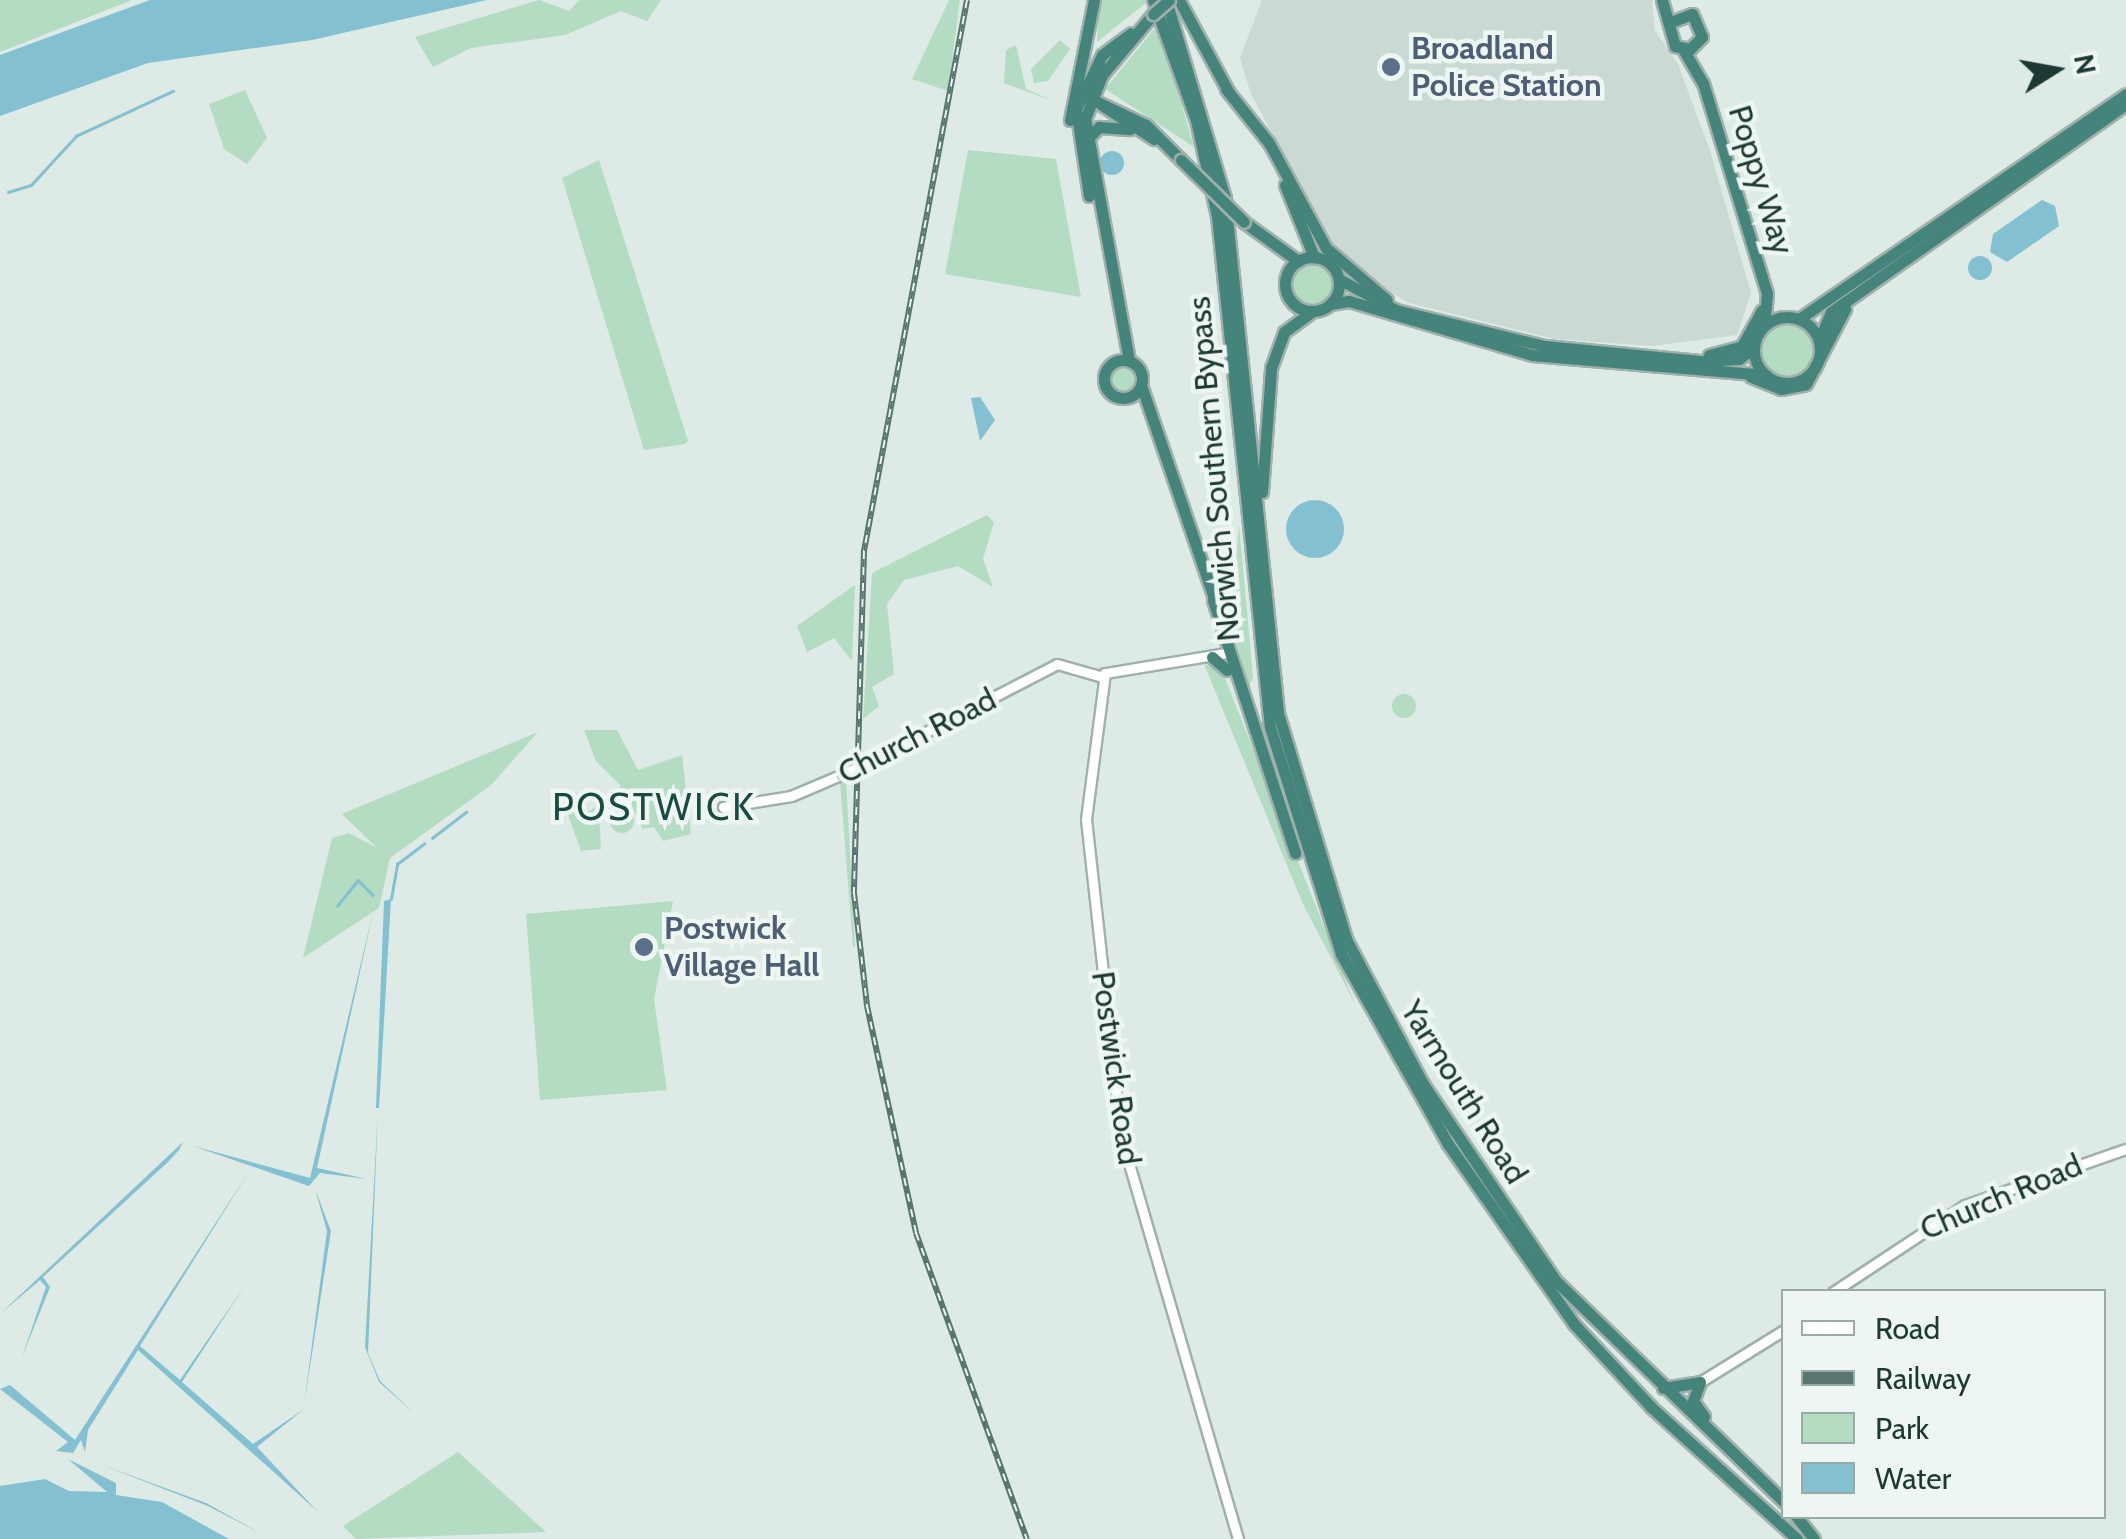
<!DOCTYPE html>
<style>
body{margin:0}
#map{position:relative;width:2126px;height:1539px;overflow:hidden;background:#ddeae5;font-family:Cabin,sans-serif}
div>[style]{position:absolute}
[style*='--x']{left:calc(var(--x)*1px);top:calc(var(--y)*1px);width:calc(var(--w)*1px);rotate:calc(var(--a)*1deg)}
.built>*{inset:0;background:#cbd9d4}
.green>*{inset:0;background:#b4dcc2}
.round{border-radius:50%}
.water>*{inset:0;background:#82c0d2}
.stream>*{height:2.5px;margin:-1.25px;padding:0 1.25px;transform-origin:1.25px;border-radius:1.25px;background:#82c0d2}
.roads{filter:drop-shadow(2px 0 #a0b1ac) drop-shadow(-2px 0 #a0b1ac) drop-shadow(0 2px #a0b1ac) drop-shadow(0 -2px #a0b1ac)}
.tertiary>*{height:9px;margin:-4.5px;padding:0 4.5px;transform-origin:4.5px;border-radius:4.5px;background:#fff}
.trunk>*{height:11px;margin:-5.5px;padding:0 5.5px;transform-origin:5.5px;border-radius:5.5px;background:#44847a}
.trunk>.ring{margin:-5.5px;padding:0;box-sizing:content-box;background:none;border:11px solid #44847a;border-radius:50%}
.rail>*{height:6px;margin-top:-3px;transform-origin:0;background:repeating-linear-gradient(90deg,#edf6f2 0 8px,#58756f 0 16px);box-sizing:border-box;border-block:2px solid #58756f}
.bridges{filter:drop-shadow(2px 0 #a0b1ac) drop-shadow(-2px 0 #a0b1ac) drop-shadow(0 2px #a0b1ac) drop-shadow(0 -2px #a0b1ac)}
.tertiary-bridge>*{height:9px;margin:-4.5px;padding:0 4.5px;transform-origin:4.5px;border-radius:4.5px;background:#fff}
.trunk-bridge>*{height:11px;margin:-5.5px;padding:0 5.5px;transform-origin:5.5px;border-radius:5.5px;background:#44847a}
.dots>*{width:28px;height:28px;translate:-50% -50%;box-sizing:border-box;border:5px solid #edf6f2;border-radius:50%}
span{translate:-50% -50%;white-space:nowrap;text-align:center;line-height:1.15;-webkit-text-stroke:9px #edf6f2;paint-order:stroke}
.service-label{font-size:32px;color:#4e5e75;font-weight:700}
.left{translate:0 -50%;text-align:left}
.street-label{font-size:32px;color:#1e3934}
.quarter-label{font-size:38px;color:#1a4b43;letter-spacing:2.5px}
.legend{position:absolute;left:1781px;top:1289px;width:325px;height:230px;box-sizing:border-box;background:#edf6f2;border:2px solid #9aaaa6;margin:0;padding:12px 18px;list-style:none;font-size:30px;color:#1e3934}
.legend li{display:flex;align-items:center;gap:20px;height:50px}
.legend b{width:50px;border:2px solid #9aaaa6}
.north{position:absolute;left:2006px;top:20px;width:100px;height:100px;-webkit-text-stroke:8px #edf6f2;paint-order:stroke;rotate:79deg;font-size:28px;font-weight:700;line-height:40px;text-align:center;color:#1e3934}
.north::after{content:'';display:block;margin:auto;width:35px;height:45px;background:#1e3934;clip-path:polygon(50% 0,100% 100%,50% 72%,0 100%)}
</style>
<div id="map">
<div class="built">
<i style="clip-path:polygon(1262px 0,1652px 0,1655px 31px,1678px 64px,1710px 151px,1751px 293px,1737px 335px,1652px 346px,1554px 339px,1409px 303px,1360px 274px,1332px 243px,1251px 94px,1240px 58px)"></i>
</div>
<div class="green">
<i style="clip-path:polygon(0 0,132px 0,0 52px)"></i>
<i style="clip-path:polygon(539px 0,569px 11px,579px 0,661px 0,647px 21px,621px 11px,565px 35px,471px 48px,433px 67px,415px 37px)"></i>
<i style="clip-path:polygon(949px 0,960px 0,948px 91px,912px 79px)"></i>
<i style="clip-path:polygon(1099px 0,1146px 0,1147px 2px,1097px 42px)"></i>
<i style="clip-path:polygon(1155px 28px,1178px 92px,1194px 147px,1105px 89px)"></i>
<i style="clip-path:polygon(1060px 40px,1070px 49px,1048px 81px,1034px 83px,1031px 69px)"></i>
<i style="clip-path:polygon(1016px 45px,1026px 89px,1053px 101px,1004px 83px,1006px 50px)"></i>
<i style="clip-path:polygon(245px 90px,267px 138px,247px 164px,224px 149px,209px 104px)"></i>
<i style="clip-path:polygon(968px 150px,1056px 159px,1081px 297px,945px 274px)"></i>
<i style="clip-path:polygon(599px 160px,688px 441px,685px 444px,644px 450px,562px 178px)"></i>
<i class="round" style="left:1290px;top:263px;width:44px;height:44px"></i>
<i class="round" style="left:1759px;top:322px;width:56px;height:56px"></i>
<i class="round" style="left:1108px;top:366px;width:28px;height:28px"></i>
<i style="clip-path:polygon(987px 515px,994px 522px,983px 559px,993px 587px,958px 566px,904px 580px,887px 604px,894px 674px,872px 687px,879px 706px,863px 719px,872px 573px)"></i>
<i style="clip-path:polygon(1239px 525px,1253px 677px,1249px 686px,1224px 599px,1233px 595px)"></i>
<i style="clip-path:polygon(855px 585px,852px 661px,834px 638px,807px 652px,797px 626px)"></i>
<i style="clip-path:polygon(1204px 664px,1222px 671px,1355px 1004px,1303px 904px)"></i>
<i class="round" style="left:1392px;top:694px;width:24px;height:24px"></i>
<i style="clip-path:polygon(584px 730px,617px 730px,638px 770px,682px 755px,691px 834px,663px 841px,654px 827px,643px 829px,629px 800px,599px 814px,601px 849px,581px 851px,565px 806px,590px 811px,621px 786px,596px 761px)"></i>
<i style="clip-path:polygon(538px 732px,491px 785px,390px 858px,379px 908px,303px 958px,332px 838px,349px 833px,377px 848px,342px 814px)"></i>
<i style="clip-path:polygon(846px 778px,855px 946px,853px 947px,840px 781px)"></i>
<i class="round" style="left:610px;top:809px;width:24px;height:24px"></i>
<i style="clip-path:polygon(673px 901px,654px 999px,667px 1090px,540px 1100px,526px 914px)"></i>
<i style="clip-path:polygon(458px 1452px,546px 1532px,356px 1539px,343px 1526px)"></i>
</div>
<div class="water">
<i style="clip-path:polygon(150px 0,487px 0,312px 40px,148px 63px,0 116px,0 55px)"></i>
<i class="round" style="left:1100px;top:151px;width:24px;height:24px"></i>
<i style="clip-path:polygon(2042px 200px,2055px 206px,2059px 226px,2007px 262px,1990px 252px,1993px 234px)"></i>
<i class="round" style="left:1968px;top:256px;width:24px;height:24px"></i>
<i style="clip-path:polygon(980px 397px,995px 420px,980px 441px,971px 398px)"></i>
<i class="round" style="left:1286px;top:500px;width:58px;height:58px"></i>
<i style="clip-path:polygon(391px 899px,379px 1108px,376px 1108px,384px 901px)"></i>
<i style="clip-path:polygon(374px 908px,317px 1168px,367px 1179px,320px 1173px,309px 1186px,193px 1146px,310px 1178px)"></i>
<i style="clip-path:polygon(378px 1111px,368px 1353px,380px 1381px,415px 1414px,379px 1382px,365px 1347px)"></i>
<i style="clip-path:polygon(183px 1142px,179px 1150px,169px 1161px,43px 1277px,50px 1287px,22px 1357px,46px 1287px,40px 1280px,0 1314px)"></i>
<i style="clip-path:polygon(250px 1170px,140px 1346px,180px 1380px,244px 1287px,182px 1382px,253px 1444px,304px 1409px,257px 1447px,317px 1511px,138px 1350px,88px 1430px,85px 1452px,81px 1440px,73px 1453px,56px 1451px,68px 1442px,0 1389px,10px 1385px,75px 1440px)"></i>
<i style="clip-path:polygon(315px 1189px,331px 1231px,304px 1405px,327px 1231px)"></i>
<i style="clip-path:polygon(68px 1459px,116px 1483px,116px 1495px,162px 1502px,229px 1539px,0 1539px,0 1486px,45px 1479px,69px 1491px,107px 1492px)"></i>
<i style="clip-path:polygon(97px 1463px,206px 1503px,260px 1533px,208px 1506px)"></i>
</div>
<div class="stream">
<i style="--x:8;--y:192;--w:24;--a:-17"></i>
<i style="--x:31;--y:185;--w:67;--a:-47.4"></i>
<i style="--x:76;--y:136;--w:107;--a:-24.9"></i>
<i style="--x:432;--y:838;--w:43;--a:-37.4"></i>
<i style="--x:391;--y:899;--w:36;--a:-80"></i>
<i style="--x:397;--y:864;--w:34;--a:-37"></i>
<i style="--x:337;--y:906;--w:33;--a:-51"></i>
<i style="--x:358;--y:880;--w:21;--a:45"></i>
</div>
<div class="roads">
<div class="tertiary">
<i style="--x:1226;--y:653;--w:123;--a:170.6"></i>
<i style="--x:1105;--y:673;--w:147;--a:97.4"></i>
<i style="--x:1086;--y:819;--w:319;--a:83.7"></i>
<i style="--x:1121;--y:1136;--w:420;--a:73.8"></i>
<i style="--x:864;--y:764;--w:217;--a:-27.4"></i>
<i style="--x:1057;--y:664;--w:48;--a:15.8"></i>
<i style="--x:723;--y:807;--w:69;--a:-9.2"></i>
<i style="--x:791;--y:796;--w:56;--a:-22.9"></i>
<i style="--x:1833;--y:1292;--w:158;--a:-33.4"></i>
<i style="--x:1965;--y:1205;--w:170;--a:-19.2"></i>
<i style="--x:1700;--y:1382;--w:99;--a:-31.8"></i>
</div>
<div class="trunk">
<i style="--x:1153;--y:0;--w:127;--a:70.3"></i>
<i style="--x:1196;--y:120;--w:98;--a:77.7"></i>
<i style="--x:1217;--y:216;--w:514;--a:84.08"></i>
<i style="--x:1270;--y:727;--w:238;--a:72.6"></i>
<i style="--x:1341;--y:954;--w:218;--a:60.6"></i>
<i style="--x:1448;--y:1144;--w:220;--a:55"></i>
<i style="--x:1574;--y:1324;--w:113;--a:47.1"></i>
<i style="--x:1651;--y:1407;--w:197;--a:42.1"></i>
<i style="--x:1166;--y:0;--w:207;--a:73.4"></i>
<i style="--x:1225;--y:198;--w:518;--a:84.12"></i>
<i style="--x:1278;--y:713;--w:238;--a:73.2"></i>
<i style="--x:1347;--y:941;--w:162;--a:62"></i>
<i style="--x:1423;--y:1084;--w:238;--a:56"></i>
<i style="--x:1556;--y:1281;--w:318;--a:44.1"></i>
<i style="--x:1179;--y:0;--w:106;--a:61.7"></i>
<i style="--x:1662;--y:0;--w:48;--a:74.2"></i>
<i style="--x:1675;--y:46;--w:15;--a:11"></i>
<i style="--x:1690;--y:49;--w:17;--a:-45"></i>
<i style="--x:1702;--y:37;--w:25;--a:-113"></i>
<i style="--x:1692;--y:14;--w:25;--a:159"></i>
<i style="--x:1683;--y:49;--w:39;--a:60"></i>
<i style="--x:1703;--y:83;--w:220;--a:73.1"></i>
<i style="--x:1767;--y:293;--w:33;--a:95"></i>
<i style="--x:1226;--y:89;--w:69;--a:51.5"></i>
<i style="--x:1269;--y:143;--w:119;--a:61.5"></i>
<i style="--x:1326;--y:248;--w:80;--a:40.4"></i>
<i style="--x:1089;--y:98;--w:63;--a:25.3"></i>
<i style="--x:1146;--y:125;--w:49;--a:45"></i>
<i style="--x:1103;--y:106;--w:61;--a:32.9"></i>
<i style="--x:1070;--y:120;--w:122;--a:-78.7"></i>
<i style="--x:1085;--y:141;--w:20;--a:-45"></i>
<i style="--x:1099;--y:127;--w:31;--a:4"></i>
<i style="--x:1285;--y:185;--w:78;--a:68.1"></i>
<i style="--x:1089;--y:196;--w:88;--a:-98.5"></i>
<i style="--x:1076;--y:109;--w:60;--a:-64.3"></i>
<i style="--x:1102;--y:55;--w:36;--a:-37"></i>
<i style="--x:1244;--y:222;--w:67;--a:35.8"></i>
<i class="ring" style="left:1285px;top:257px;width:43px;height:43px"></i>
<i style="--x:1339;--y:279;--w:65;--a:28.5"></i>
<i style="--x:1396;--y:310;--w:153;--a:13.6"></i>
<i style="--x:1545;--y:346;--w:158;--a:5.5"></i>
<i style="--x:1702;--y:361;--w:37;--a:-3"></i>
<i style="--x:1739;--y:359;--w:19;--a:-39"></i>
<i style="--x:1330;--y:304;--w:19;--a:-9"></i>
<i style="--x:1349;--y:301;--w:191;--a:16.4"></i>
<i style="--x:1532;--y:355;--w:235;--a:4.9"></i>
<i class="ring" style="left:1754px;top:317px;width:55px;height:55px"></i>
<i style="--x:1799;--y:319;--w:397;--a:-34.5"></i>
<i style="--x:1819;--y:341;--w:31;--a:-68"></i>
<i style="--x:1831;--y:312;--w:361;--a:-35.2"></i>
<i style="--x:1709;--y:355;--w:34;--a:-15"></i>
<i style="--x:1742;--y:346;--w:41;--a:-60.9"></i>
<i class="ring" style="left:1104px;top:360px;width:27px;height:27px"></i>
<i style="--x:1129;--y:360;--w:245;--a:-100.3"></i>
<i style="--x:1085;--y:119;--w:47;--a:-68.9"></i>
<i style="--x:1102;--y:75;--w:80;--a:-50.1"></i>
<i style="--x:1751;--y:377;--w:32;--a:22"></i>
<i style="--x:1781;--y:389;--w:25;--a:-11"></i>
<i style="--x:1806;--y:384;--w:85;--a:-62.5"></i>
<i style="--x:1141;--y:385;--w:231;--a:71.1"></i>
<i style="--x:1262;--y:492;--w:124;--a:-85.8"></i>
<i style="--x:1271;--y:368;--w:38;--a:-70"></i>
<i style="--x:1284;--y:332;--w:34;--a:-36"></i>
<i style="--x:1213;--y:600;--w:266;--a:72"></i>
<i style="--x:1212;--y:657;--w:20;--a:41"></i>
<i style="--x:1700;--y:1382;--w:20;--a:110"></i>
<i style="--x:1693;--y:1401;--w:19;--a:54"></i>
<i style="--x:1663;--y:1388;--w:37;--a:-9"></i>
<i style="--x:1796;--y:1516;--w:29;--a:52"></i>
</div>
</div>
<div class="rail">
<i style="--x:967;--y:0;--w:561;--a:100.59"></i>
<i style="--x:864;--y:551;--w:342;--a:91.7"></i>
<i style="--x:854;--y:893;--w:114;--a:83.4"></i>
<i style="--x:867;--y:1006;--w:232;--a:77.8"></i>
<i style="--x:916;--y:1233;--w:326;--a:70.1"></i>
</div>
<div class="bridges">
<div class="tertiary-bridge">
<i style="--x:843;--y:774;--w:23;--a:-25"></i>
</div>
<div class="trunk-bridge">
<i style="--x:1153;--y:14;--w:21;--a:-41"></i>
<i style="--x:1181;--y:160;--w:88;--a:44.5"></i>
</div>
</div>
<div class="dots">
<i style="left:1391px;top:67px;background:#5c6f8a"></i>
<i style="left:644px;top:947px;background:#5c6f8a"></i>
</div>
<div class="service-label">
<span class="left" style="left:1411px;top:67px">Broadland<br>Police Station</span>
<span class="left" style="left:664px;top:947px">Postwick<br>Village Hall</span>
</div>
<div class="street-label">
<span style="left:1761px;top:180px;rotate:73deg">Poppy Way</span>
<span style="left:1214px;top:469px;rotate:-95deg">Norwich Southern Bypass</span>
<span style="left:917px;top:736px;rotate:-27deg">Church Road</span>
<span style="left:1116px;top:1068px;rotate:82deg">Postwick Road</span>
<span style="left:1464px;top:1092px;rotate:58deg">Yarmouth Road</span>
<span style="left:2001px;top:1197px;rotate:-23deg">Church Road</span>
</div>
<div class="quarter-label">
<span style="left:654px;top:807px">POSTWICK</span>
</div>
<ul class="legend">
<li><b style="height:12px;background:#fff"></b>Road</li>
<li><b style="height:12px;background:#58756f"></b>Railway</li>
<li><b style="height:28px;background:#b4dcc2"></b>Park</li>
<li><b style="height:28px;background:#82c0d2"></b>Water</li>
</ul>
<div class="north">N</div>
</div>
